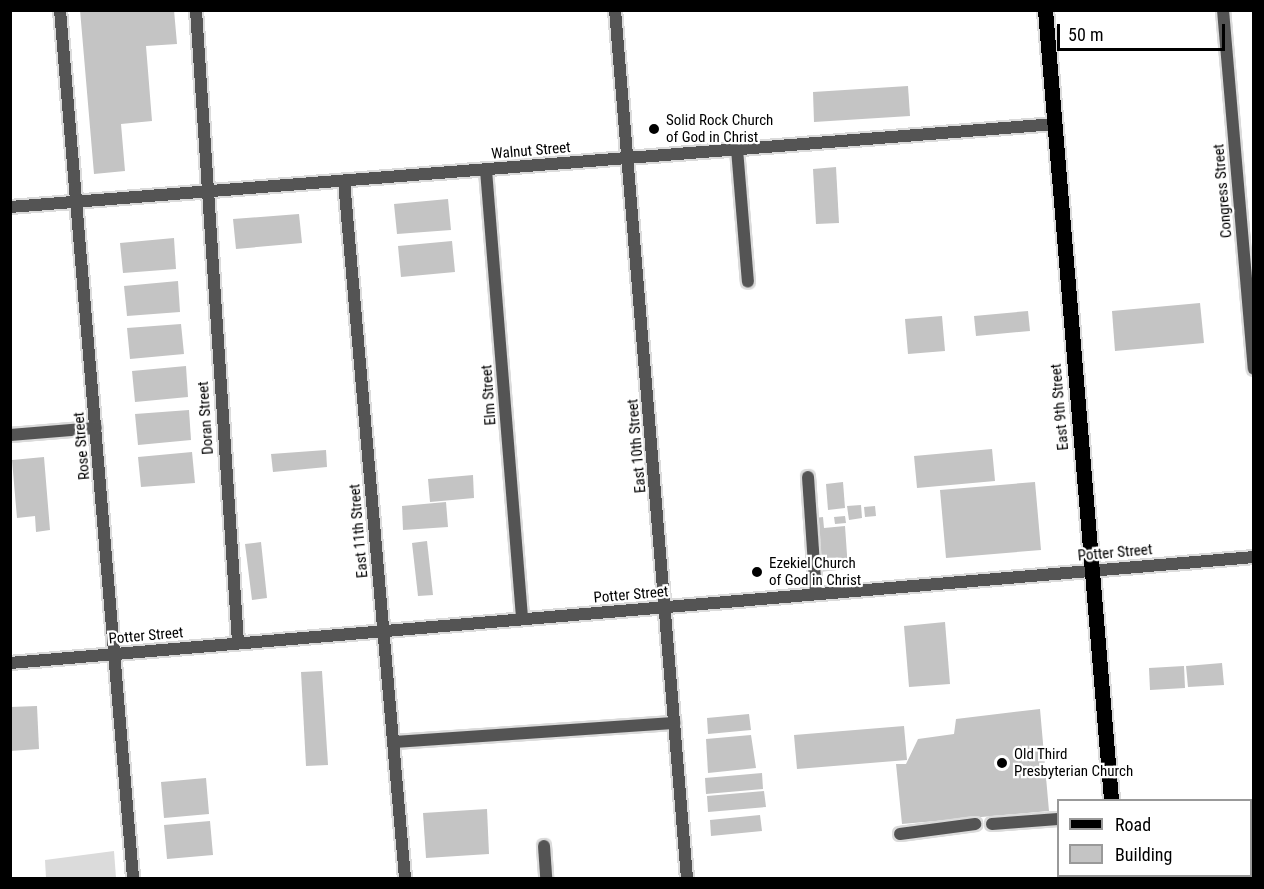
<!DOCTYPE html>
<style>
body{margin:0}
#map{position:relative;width:1264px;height:889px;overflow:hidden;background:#fff;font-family:"Roboto Condensed",sans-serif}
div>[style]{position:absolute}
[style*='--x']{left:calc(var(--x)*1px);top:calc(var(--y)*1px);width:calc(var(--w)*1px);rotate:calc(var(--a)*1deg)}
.green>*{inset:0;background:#dbdbdb}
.building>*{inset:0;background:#c4c4c4}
.roads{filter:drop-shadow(2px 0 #dbdbdb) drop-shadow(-2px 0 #dbdbdb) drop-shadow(0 2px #dbdbdb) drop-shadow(0 -2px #dbdbdb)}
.service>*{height:12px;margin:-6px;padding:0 6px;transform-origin:6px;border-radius:6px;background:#545454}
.minor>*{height:12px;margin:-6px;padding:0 6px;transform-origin:6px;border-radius:6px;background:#545454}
.primary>*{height:15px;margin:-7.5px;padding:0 7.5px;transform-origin:7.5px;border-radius:7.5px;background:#000}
.dots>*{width:16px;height:16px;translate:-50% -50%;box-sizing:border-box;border:3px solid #fff;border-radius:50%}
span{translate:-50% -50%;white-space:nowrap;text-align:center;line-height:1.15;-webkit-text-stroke:4.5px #fff;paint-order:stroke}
.poi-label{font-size:15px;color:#000}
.left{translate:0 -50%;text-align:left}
.street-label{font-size:15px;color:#000}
.frame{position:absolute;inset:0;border:12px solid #000;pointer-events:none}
.legend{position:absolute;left:1057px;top:799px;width:195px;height:78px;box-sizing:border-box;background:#fff;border:2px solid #999;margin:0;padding:8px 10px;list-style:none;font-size:18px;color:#000}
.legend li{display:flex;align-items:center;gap:12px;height:30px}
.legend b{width:30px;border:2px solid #999}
.scale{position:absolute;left:1057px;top:24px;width:168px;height:27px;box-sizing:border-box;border:3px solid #000;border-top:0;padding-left:8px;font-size:18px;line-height:21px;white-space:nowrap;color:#000;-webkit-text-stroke:4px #fff;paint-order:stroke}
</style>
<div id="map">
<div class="green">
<i style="clip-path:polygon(114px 851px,116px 878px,46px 878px,45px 860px)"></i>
</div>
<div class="building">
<i style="clip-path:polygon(80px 10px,174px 10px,177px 44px,146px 46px,152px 121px,121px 124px,125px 171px,94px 174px)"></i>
<i style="clip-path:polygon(908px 86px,910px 116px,814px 122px,813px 92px)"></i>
<i style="clip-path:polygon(836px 167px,839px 223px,816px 224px,813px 169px)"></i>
<i style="clip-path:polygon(448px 199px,451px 230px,397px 234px,394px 204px)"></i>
<i style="clip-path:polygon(299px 214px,302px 243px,236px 249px,233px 219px)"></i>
<i style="clip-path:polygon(174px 238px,176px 269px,123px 273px,120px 243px)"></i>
<i style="clip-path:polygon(452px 241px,455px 272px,401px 277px,398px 246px)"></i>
<i style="clip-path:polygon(178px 281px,180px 312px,127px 316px,124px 286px)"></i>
<i style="clip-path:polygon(1200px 303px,1204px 343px,1115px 351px,1112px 311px)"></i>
<i style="clip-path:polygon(1028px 311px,1030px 331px,976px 336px,974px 316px)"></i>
<i style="clip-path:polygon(942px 316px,945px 351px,908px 354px,905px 319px)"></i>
<i style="clip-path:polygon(181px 324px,184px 354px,130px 359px,127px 328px)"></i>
<i style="clip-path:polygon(186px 366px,188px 397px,135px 402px,132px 371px)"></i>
<i style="clip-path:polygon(189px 410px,191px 440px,138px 445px,135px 414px)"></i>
<i style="clip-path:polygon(992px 449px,995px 481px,917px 488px,914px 456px)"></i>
<i style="clip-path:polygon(326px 450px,327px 467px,273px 472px,271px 454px)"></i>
<i style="clip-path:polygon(192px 452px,195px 483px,141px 487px,138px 457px)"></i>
<i style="clip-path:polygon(44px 457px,50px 530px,36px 532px,35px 516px,17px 518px,12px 460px)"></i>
<i style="clip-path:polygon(473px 475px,474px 498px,430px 502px,428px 479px)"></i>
<i style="clip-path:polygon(843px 482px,845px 508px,828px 510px,826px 484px)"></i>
<i style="clip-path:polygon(1035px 482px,1041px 550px,946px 558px,940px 490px)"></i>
<i style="clip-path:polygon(446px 502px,448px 527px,403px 530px,402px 506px)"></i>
<i style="clip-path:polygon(861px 505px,862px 518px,849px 520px,847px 506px)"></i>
<i style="clip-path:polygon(875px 506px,876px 516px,865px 517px,864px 507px)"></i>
<i style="clip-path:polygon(845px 516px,846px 523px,835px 524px,834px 517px)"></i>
<i style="clip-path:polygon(823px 517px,824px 528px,845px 526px,848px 569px,818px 572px,814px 518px)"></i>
<i style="clip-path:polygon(427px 541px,433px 595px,418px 596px,412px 543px)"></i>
<i style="clip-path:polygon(261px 542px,267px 598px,252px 600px,245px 544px)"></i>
<i style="clip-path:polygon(945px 622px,950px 684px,909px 687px,904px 626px)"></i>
<i style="clip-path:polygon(1222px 663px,1224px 685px,1188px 687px,1186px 666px)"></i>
<i style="clip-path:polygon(1184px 666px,1185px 688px,1150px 690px,1149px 668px)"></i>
<i style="clip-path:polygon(322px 671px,328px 765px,306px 766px,301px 672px)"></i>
<i style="clip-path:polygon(37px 706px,39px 749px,10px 751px,10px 707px)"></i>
<i style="clip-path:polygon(1040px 709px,1049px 811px,902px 824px,896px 764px,906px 764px,918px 739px,954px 734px,956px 719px)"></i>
<i style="clip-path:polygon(749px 714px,751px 730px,708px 734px,707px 718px)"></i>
<i style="clip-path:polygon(904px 726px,907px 760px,797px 769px,794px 735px)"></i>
<i style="clip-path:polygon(751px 735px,756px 768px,708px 773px,706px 739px)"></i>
<i style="clip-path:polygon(762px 773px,763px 789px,706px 794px,705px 778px)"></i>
<i style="clip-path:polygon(206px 778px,209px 814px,164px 818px,161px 782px)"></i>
<i style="clip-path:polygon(764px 791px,766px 807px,708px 812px,707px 796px)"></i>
<i style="clip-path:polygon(487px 809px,489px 854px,426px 858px,423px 813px)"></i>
<i style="clip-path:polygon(760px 815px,762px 831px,711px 836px,710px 820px)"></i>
<i style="clip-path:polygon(210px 821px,213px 855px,167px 859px,164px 825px)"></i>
<i style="clip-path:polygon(1157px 876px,1238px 876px,1238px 878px,1157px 878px)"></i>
</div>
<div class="roads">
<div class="service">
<i style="--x:196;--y:10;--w:634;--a:86.2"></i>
<i style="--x:1223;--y:10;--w:360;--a:85.1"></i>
<i style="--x:737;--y:149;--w:133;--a:85.3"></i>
<i style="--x:486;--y:170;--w:450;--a:85.4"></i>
<i style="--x:808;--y:477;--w:117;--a:86.1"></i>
<i style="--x:393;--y:742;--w:282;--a:-3.9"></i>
<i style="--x:992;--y:824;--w:66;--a:-4.3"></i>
<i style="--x:900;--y:834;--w:76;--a:-7.6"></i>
<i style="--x:544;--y:846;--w:32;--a:86"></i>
</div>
<div class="minor">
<i style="--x:60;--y:10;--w:871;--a:85.19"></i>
<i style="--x:615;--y:10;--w:871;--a:85.26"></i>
<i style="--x:344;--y:181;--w:700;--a:85"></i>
<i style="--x:10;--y:207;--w:1048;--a:-4.54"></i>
<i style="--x:10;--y:435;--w:86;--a:-4.7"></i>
<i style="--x:10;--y:663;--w:1249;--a:-4.87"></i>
</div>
<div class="primary">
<i style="--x:1045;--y:10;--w:793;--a:85.22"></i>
<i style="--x:1117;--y:876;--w:2;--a:90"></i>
</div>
</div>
<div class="dots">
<i style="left:654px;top:129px;background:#000"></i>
<i style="left:757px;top:572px;background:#000"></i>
<i style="left:1002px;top:763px;background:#000"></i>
</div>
<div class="poi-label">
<span class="left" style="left:666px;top:129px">Solid Rock Church<br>of God in Christ</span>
<span class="left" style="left:769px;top:572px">Ezekiel Church<br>of God in Christ</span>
<span class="left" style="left:1014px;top:763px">Old Third<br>Presbyterian Church</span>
</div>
<div class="street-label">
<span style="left:531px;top:151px;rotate:-5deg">Walnut Street</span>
<span style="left:1223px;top:191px;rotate:-95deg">Congress Street</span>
<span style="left:489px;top:395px;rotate:-94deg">Elm Street</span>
<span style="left:1060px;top:407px;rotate:-95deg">East 9th Street</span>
<span style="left:206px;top:418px;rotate:-94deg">Doran Street</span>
<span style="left:82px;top:446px;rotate:-95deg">Rose Street</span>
<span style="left:637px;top:446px;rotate:-95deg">East 10th Street</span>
<span style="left:359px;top:531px;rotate:-95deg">East 11th Street</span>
<span style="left:1115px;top:553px;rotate:-5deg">Potter Street</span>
<span style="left:631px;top:595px;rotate:-5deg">Potter Street</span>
<span style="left:146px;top:636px;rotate:-5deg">Potter Street</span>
</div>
<div class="frame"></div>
<ul class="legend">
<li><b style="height:8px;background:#000"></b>Road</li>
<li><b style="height:16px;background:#c4c4c4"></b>Building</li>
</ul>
<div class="scale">50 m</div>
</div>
